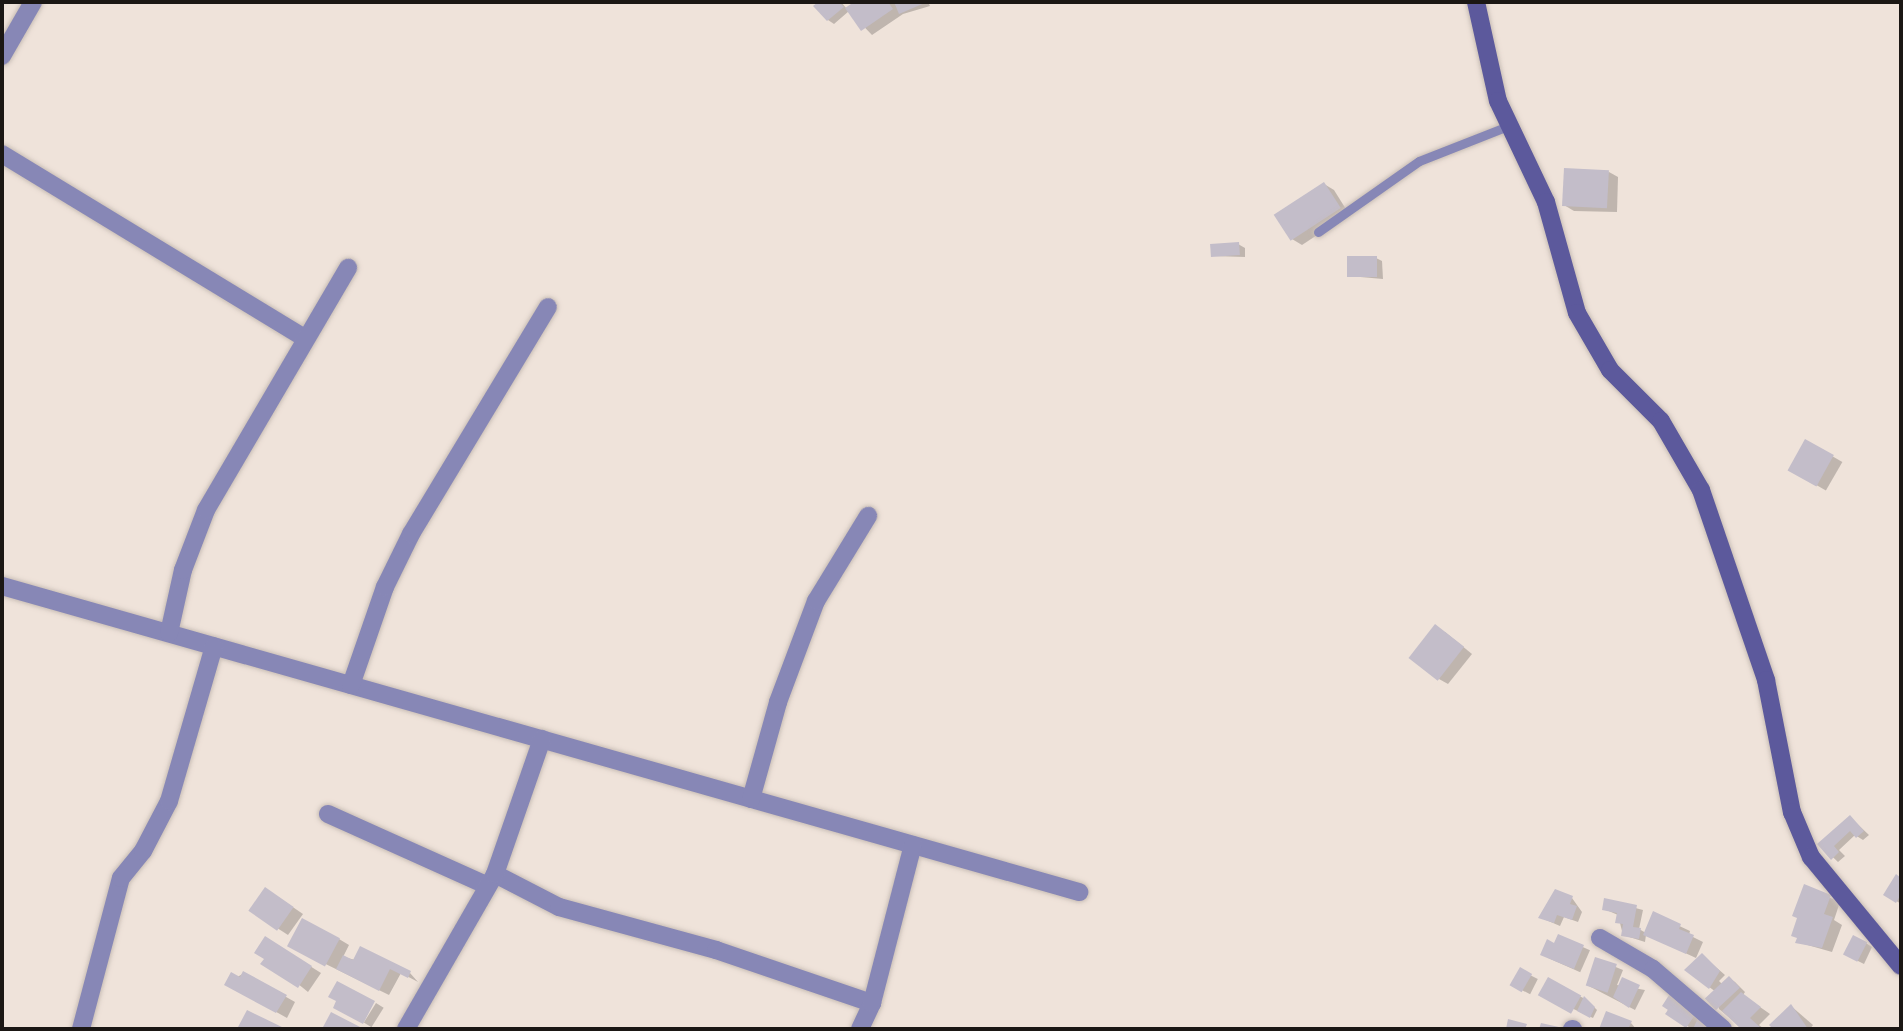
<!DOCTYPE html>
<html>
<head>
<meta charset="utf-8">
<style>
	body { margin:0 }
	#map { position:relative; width:1903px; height:1031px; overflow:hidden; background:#efe3da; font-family:"Space Grotesk",sans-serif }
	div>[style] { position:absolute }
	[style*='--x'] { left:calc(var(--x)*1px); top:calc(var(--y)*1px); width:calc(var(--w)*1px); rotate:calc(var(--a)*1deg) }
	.shadow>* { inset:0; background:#0003; transform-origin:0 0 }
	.building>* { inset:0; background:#c3bdc9; transform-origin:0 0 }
	.roads { filter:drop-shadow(0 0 2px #c9beb6) drop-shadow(0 0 2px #c9beb6) }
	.lane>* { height:9px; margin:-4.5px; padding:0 4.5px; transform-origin:4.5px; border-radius:4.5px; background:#8787b6 }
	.street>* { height:18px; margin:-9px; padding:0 9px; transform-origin:9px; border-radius:9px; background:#8787b6 }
	.secondary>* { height:18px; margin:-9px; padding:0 9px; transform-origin:9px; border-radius:9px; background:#5c599c }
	span { translate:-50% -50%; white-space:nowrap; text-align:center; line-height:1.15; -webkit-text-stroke:5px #fff; paint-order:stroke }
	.frame { position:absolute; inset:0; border:4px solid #1b1714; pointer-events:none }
</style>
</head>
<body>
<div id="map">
	<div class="shadow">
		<div style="clip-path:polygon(820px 2px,841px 2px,847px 9px,857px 2px,928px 2px,930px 6px,903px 14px,872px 35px,849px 11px,834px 24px,828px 20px,815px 6px)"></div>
		<div style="clip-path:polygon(1609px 172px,1618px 177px,1617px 212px,1574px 211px,1564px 205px)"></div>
		<div style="clip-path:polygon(1324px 184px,1334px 190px,1349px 214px,1302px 245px,1292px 239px)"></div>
		<div style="clip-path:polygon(1238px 244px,1245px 248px,1245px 257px,1213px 256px)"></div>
		<div style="clip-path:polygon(1376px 258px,1382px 261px,1383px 279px,1349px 276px)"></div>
		<div style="left:1806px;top:441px;width:42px;height:33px;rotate:30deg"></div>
		<div style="clip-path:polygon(1445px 632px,1472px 654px,1448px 684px,1439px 679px)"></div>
		<div style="clip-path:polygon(1850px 817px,1869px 835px,1863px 840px,1855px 835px,1839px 850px,1845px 856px,1838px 862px,1820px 845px)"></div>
		<div style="clip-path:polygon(1897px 877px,1901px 879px,1901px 904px,1886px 894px)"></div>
		<div style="clip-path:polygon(1805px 887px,1840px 902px,1834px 920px,1842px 925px,1832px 952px,1797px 942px)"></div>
		<div style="clip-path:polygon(275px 895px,303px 914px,288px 935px,251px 911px)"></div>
		<div style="clip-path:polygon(1572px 898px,1582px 912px,1578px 922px,1564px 917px,1560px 926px,1546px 920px)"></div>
		<div style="clip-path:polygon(1605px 900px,1643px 910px,1639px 929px,1646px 933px,1654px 914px,1690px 931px,1689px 935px,1703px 942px,1696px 958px,1646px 935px,1645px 942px,1623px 935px,1618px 915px,1604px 909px)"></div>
		<div style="left:1558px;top:936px;width:35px;height:24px;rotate:24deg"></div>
		<div style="clip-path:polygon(339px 939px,349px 945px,343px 957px,410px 973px,418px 982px,401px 973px,389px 995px,299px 951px)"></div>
		<div style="clip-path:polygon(1866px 943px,1872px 947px,1864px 964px,1852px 958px)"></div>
		<div style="clip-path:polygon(275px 944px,321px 973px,308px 992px,266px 958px)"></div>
		<div style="clip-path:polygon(1702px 955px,1725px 975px,1719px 981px,1723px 985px,1729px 978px,1735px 982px,1745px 992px,1743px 995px,1770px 1014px,1759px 1025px,1764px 1029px,1743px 1029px,1719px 1009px,1716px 992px,1686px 970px)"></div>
		<div style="clip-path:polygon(1596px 959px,1623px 970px,1617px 985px,1645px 990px,1635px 1010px,1587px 985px)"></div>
		<div style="left:1520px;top:970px;width:20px;height:17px;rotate:27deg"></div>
		<div style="clip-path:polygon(244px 973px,295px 1002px,287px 1018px,226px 984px)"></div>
		<div style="clip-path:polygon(1549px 980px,1587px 1000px,1597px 1010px,1593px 1018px,1541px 994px)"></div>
		<div style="clip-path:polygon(1672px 994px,1711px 1029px,1692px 1029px,1667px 1013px)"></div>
		<div style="left:376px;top:1003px;width:9px;height:23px;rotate:32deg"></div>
		<div style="clip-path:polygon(1791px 1006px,1813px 1025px,1810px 1029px,1775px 1029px,1771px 1025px)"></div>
		<div style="clip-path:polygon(1631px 1023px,1636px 1029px,1601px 1028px)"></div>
	</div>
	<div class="building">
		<div style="clip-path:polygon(818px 2px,839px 2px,844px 7px,827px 21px,813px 6px)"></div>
		<div style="clip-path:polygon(854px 2px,888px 2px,893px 9px,861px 31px,845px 8px)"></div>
		<div style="clip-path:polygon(894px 2px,927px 2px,899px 14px)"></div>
		<div style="left:1564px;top:168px;width:45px;height:38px;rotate:3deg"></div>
		<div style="left:1324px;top:182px;width:31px;height:60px;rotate:57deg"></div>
		<div style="left:1239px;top:242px;width:13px;height:29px;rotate:86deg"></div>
		<div style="left:1347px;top:256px;width:30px;height:21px"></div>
		<div style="left:1805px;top:439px;width:33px;height:36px;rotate:29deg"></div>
		<div style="left:1435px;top:624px;width:37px;height:43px;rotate:38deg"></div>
		<div style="clip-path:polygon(1850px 815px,1864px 831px,1856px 838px,1850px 831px,1834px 846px,1839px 852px,1831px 860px,1817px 844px)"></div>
		<div style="clip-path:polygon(1896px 874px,1901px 878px,1901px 894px,1896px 903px,1883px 895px)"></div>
		<div style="clip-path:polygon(1804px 884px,1831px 895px,1824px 914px,1833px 917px,1822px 948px,1795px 943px,1797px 938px,1791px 936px,1797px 918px,1792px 916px)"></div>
		<div style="left:265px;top:887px;width:35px;height:29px;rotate:35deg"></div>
		<div style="clip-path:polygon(1555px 889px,1573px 896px,1570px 904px,1577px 906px,1572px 920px,1557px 915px,1554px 923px,1538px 918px)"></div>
		<div style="clip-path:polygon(1604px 898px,1637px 905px,1633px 927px,1641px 928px,1639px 939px,1621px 936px,1623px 924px,1615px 923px,1617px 913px,1602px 910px)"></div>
		<div style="clip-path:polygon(1653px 911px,1681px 924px,1679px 929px,1694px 935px,1686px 954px,1643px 935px)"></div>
		<div style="left:302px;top:918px;width:43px;height:32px;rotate:28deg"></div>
		<div style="clip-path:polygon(1558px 934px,1584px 945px,1574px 969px,1540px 955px,1547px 939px,1554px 943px)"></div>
		<div style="left:1853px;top:935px;width:16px;height:22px;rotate:27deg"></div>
		<div style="clip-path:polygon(265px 936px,312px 966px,298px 988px,260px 964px,264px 959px,254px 953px)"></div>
		<div style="clip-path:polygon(360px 946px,411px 971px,408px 978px,390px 969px,379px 991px,336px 969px,343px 955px,353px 960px)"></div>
		<div style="clip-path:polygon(1702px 953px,1720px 971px,1709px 989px,1684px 970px)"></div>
		<div style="left:1595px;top:957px;width:23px;height:30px;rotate:18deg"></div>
		<div style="left:1520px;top:967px;width:14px;height:21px;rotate:30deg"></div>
		<div style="clip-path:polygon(243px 971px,287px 995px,276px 1013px,224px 985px,231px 972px,240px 977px)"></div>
		<div style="left:1729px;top:976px;width:16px;height:33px;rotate:47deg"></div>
		<div style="left:1548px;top:977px;width:38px;height:21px;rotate:29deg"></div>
		<div style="clip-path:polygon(1622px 977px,1640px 985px,1629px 1008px,1613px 997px)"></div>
		<div style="clip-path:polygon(337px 981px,375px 1001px,363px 1024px,333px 1008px,336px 1001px,328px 997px)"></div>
		<div style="clip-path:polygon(1671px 992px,1695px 1015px,1686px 1028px,1665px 1014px,1668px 1010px,1662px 1006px)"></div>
		<div style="clip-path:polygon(1741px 992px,1761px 1007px,1750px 1018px,1762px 1029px,1741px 1029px,1722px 1011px)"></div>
		<div style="clip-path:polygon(1584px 996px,1595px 1007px,1590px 1018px,1577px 1011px)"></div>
		<div style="clip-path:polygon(1791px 1004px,1808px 1029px,1773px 1029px,1769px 1025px)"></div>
		<div style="clip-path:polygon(247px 1010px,286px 1029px,237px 1029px)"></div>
		<div style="clip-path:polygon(1606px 1011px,1632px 1021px,1628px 1029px,1599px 1029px)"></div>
		<div style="clip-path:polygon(331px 1012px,364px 1029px,322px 1029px)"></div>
		<div style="clip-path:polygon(1698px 1018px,1711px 1029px,1693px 1029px)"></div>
		<div style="clip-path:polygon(1508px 1019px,1527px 1024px,1525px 1029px,1506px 1029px)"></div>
		<div style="clip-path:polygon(1541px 1023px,1559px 1027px,1559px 1029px,1539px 1029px)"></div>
	</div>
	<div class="roads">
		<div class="lane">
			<div style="--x:1318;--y:232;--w:123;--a:-35.1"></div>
			<div style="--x:1419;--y:161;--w:96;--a:-21.5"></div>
		</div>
		<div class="street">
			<div style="--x:2;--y:56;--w:62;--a:-60.1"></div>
			<div style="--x:2;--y:154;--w:354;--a:31.3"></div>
			<div style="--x:2;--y:586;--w:1120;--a:15.86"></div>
			<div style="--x:169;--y:633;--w:65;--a:-77.5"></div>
			<div style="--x:183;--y:570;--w:64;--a:-69"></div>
			<div style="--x:206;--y:510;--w:281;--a:-59.6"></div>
			<div style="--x:351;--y:685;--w:104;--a:-70.9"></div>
			<div style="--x:385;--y:587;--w:59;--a:-63.9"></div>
			<div style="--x:411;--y:534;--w:265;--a:-58.9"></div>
			<div style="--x:751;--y:799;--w:101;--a:-74.4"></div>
			<div style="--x:778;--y:702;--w:108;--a:-69.4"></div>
			<div style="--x:816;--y:601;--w:100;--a:-58.5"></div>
			<div style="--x:328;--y:814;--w:175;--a:24.2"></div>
			<div style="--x:495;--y:874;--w:72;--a:27.3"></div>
			<div style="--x:559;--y:907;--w:163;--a:15.3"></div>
			<div style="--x:716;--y:950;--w:165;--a:18.8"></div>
			<div style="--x:1600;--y:938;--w:61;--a:30.3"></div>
			<div style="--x:1653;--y:969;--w:92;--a:40.6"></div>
			<div style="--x:81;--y:1029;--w:156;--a:-75.2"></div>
			<div style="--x:121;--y:878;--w:35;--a:-51"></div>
			<div style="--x:143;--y:851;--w:56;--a:-62.5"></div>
			<div style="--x:169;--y:801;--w:161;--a:-73.8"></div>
			<div style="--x:406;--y:1029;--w:179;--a:-60.1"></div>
			<div style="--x:495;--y:874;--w:143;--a:-70.8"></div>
			<div style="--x:860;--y:1029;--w:29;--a:-65"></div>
			<div style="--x:872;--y:1003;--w:163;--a:-75.5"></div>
			<div style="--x:1572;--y:1029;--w:1;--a:0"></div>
		</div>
		<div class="secondary">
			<div style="--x:1476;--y:2;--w:101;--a:77.5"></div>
			<div style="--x:1498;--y:101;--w:112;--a:64.6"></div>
			<div style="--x:1546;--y:202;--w:115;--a:74.4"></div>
			<div style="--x:1577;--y:313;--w:66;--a:59.9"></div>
			<div style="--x:1610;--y:370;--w:72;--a:45"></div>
			<div style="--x:1661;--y:421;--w:80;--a:59.9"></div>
			<div style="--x:1701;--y:490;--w:201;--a:71.1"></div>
			<div style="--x:1766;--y:680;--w:135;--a:78.9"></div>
			<div style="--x:1792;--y:812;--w:49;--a:67.1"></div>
			<div style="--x:1811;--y:857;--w:141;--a:50.5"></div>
		</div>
	</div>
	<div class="frame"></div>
</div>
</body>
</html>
